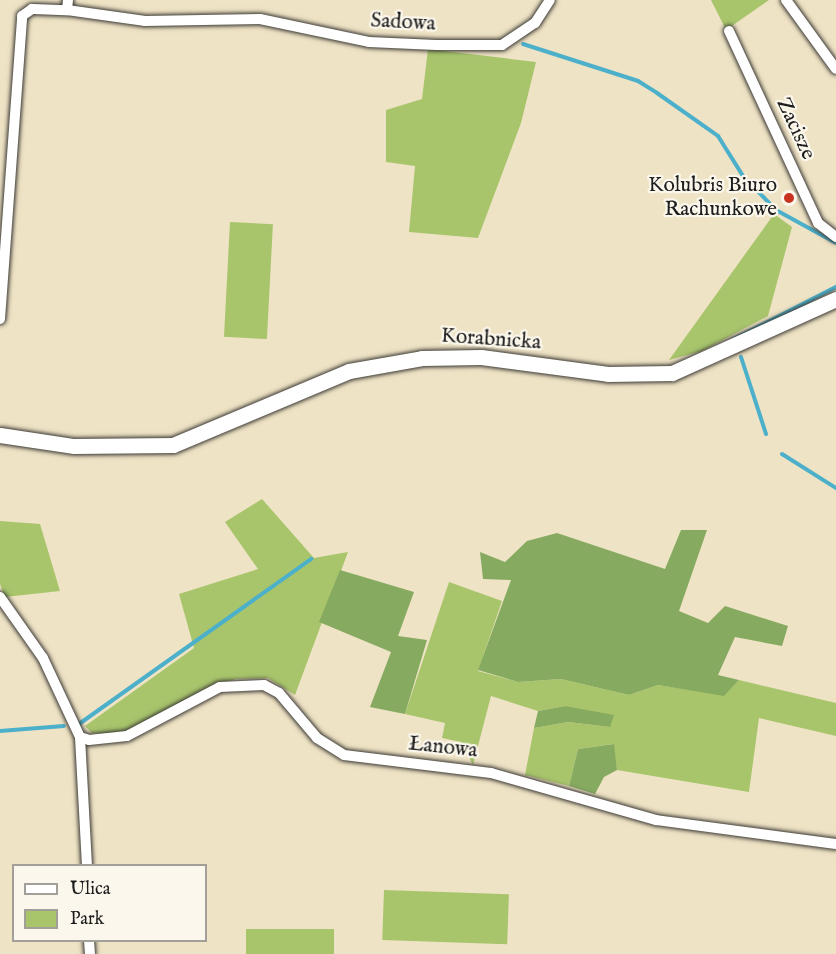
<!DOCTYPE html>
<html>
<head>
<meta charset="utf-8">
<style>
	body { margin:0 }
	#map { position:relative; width:836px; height:954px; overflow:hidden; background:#efe3c5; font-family:"IM FELL English",serif }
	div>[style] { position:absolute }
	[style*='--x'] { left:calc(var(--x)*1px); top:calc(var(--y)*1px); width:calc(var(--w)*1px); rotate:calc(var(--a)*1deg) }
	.green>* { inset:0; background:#a8c56c; transform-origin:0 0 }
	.forest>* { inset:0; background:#86aa60 }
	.stream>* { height:4px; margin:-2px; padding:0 2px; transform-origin:2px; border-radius:2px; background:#4cb0cb }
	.roads { filter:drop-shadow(0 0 2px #3c3a35) drop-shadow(0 0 2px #3c3a35) }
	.street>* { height:10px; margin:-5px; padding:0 5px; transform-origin:5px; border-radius:5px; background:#fff }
	.secondary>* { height:15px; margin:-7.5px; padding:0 7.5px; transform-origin:7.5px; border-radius:7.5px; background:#fff }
	.dots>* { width:16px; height:16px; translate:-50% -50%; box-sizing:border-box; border:3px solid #fbf7ec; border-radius:50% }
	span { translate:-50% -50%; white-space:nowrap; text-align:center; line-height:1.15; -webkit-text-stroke:4.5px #fbf7ec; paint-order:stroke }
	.street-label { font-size:21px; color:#1c1c1c }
	.poi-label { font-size:21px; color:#1c1c1c }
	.right { translate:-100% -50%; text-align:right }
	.legend { position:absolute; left:12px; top:864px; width:195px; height:78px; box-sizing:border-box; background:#fbf7ec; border:2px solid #a29f99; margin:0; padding:8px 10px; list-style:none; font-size:18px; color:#1c1c1c }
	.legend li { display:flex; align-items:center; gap:12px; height:30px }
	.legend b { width:30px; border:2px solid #a29f99 }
</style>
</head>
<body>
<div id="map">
	<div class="green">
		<div style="clip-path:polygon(711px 0,769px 0,726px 30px)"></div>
		<div style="clip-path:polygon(428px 49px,536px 62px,521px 123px,478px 238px,409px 232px,415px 166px,386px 162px,386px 110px,422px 99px)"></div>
		<div style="clip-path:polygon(774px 214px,792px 227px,768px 316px,702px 351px,669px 360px)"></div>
		<div style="left:230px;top:222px;width:43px;height:115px;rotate:3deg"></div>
		<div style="clip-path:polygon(262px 499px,314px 558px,348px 552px,295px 695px,268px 678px,236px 679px,208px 687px,125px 733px,92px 733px,85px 726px,194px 648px,179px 594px,258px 569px,225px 522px)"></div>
		<div style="clip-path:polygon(0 521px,40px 524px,60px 591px,5px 597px,0 584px)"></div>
		<div style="clip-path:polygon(449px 582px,502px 601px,478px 671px,518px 682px,561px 679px,629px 695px,658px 685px,724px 695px,739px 680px,836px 703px,836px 736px,759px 718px,749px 792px,617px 770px,613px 744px,578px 749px,569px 786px,525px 775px,534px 728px,568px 722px,610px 727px,565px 706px,538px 711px,491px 696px,473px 765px,461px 742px,442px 738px,445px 723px,405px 714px)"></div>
		<div style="left:384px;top:890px;width:125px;height:50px;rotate:2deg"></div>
		<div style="left:334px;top:929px;width:25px;height:88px;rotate:90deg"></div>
	</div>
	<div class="forest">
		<div style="clip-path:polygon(681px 530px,707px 530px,679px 611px,708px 623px,725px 606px,788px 626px,782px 646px,735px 637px,718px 675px,739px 680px,724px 696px,658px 685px,629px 695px,561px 679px,518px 682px,478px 670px,511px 580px,483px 579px,480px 552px,505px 562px,527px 541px,557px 533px,665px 569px)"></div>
		<div style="clip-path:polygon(340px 570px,414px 592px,398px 636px,427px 640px,405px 714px,370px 707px,391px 652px,319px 622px)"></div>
		<div style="clip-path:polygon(565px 706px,614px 715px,610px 727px,568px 722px,534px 728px,538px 711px)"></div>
		<div style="clip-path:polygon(614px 744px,617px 770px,604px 777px,595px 794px,569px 786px,578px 749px)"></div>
	</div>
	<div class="stream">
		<div style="--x:523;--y:44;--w:121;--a:17.8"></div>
		<div style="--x:638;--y:81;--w:22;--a:32"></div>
		<div style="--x:657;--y:93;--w:75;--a:35.2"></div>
		<div style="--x:718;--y:136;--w:47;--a:58"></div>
		<div style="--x:743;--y:176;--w:47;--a:45.9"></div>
		<div style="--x:776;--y:210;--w:68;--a:28.8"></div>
		<div style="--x:732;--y:340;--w:117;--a:-27"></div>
		<div style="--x:741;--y:357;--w:81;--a:72"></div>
		<div style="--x:782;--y:454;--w:64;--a:32.2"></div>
		<div style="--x:79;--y:724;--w:285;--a:-35.4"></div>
		<div style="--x:0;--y:731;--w:64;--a:-4.5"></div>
	</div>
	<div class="roads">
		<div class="street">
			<div style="--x:68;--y:0;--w:10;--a:96"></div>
			<div style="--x:67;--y:10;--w:79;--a:8"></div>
			<div style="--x:145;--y:21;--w:115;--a:-1"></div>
			<div style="--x:260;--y:19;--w:111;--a:11.9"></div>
			<div style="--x:369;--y:42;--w:67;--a:2.6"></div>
			<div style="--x:436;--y:45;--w:66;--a:0"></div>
			<div style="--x:502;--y:45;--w:40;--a:-34"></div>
			<div style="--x:535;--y:23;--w:27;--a:-57"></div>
			<div style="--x:786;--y:0;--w:85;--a:54.1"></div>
			<div style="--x:729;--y:31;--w:212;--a:65.1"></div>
			<div style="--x:818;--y:223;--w:23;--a:38"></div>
			<div style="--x:0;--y:319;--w:304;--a:-85.8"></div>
			<div style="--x:22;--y:16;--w:12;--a:-35"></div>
			<div style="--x:32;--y:9;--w:35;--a:2"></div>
			<div style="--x:0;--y:597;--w:75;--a:54.8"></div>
			<div style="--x:43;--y:658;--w:87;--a:64.9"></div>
			<div style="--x:80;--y:737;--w:9;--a:18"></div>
			<div style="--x:89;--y:740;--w:38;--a:-6"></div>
			<div style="--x:127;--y:736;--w:105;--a:-27.8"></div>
			<div style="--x:220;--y:687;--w:44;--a:-2.6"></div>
			<div style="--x:264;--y:685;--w:17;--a:28"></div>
			<div style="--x:279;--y:693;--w:59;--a:49.8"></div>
			<div style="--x:317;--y:738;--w:32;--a:32"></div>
			<div style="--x:344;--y:755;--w:148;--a:7"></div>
			<div style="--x:491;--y:773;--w:172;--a:15.9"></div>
			<div style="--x:656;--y:820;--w:182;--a:7.6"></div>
			<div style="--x:80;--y:737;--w:129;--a:86.9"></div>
			<div style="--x:89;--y:940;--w:14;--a:86"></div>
		</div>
		<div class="secondary">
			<div style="--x:0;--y:435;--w:75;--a:8.5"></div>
			<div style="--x:74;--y:446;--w:99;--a:-0.6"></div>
			<div style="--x:173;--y:445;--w:191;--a:-22.8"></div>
			<div style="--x:349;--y:371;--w:74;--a:-10.1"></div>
			<div style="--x:422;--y:358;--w:59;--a:-1"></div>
			<div style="--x:481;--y:357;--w:128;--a:7.6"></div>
			<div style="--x:608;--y:374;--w:64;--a:-0.9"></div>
			<div style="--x:672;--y:373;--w:180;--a:-24.3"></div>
		</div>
	</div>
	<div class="dots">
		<div style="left:789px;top:198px;background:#c8321e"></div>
	</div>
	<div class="street-label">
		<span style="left:403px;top:23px;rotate:3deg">Sadowa</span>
		<span style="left:795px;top:129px;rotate:65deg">Zacisze</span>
		<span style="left:491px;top:340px;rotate:4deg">Korabnicka</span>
		<span style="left:443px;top:748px;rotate:6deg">Łanowa</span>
	</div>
	<div class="poi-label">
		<span class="right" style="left:777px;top:198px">Kolubris Biuro<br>Rachunkowe</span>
	</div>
	<ul class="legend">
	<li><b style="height:8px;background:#fff"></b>Ulica</li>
	<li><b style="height:16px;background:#a8c56c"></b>Park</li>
	</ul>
</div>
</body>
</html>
